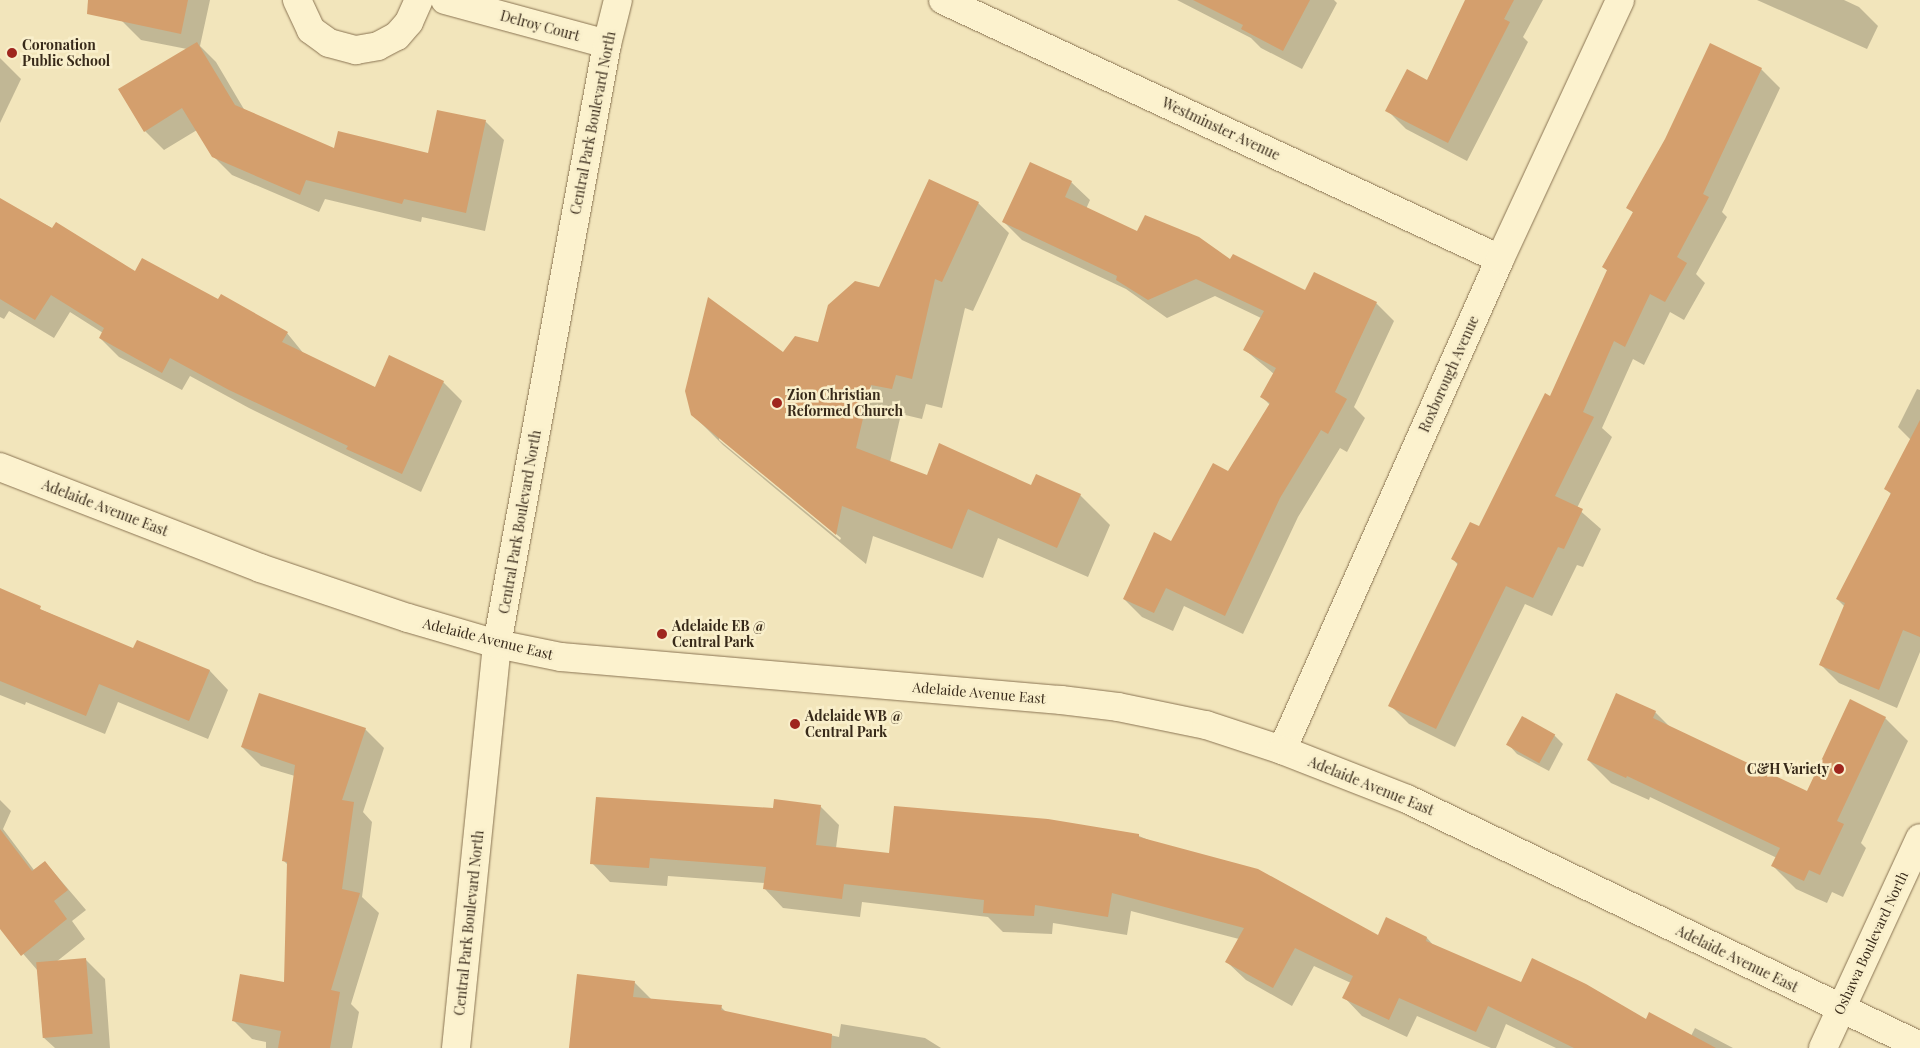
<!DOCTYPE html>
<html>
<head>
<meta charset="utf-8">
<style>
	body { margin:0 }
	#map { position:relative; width:1920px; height:1048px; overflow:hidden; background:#f2e5bb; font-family:"Playfair Display",serif }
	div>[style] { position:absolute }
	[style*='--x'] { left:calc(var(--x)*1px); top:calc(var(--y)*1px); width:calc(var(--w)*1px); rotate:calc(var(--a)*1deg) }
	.shadow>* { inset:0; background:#0003 }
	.building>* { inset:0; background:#d49f6d; transform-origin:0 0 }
	.roads { filter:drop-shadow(0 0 1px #8a7453) drop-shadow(0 0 1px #8a7453) }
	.street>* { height:28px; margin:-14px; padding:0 14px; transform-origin:14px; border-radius:14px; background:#fcf2ce }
	.secondary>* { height:28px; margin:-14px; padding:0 14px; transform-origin:14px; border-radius:14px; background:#fcf2ce }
	.dots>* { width:14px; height:14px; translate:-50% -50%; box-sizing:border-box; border:2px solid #f9efcb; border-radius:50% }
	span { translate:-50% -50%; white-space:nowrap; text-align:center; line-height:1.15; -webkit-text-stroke:5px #f9efcb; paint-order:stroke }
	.street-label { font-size:14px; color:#382a1a }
	.poi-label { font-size:14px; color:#382a1a; font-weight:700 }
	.left { translate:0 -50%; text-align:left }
	.right { translate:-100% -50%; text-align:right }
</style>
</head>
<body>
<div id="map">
	<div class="shadow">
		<div style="clip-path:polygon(127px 0,210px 0,200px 46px,216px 62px,245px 111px,335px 150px,429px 155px,485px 121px,504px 140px,485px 231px,422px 217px,421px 222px,325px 199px,319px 212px,232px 175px,213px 156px,197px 130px,164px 150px,145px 131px,187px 49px,141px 40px,122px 21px)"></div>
		<div style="clip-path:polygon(1177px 0,1334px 0,1337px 3px,1302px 69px,1261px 48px,1251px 38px)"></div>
		<div style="clip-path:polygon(1466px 0,1543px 0,1523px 37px,1528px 42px,1467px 161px,1406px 129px,1387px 110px,1427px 81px)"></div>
		<div style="clip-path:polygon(1757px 0,1844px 0,1859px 7px,1878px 26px,1867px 49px)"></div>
		<div style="clip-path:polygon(0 58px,21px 79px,0 123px)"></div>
		<div style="clip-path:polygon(1761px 69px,1780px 88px,1722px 212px,1727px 217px,1696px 274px,1705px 283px,1684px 320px,1670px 312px,1644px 365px,1633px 359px,1602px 428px,1612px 437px,1577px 508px,1601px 529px,1583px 567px,1577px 565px,1552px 616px,1525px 604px,1455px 747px,1409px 724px,1390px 705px,1458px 565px,1453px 559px,1480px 528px,1551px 397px,1608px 271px,1603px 267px,1634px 213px,1628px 208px)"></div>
		<div style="clip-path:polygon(1071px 182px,1090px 200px,1086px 209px,1138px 232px,1231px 261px,1306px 292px,1376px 303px,1394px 321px,1354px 407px,1365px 418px,1347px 452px,1340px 448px,1298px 517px,1243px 634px,1184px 606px,1173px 631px,1142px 617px,1124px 599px,1229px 473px,1270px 405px,1262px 397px,1274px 374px,1245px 350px,1261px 318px,1215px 296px,1167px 318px,1126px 289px,1022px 240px,1004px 222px)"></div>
		<div style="clip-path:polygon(0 200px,135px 273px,218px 301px,287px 333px,304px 354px,376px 388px,390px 357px,443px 382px,462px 401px,421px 492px,249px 408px,190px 376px,182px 390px,119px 357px,100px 338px,103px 333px,70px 312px,54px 338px,9px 311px,4px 319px,0 317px)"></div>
		<div style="clip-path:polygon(evenodd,978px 203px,1009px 233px,973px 311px,965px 308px,942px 408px,926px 404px,922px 419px,901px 414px,890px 462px,927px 476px,1080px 495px,1110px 525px,1088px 577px,998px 538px,983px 578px,873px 536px,866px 564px,723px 445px,692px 414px,783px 353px,819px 343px,978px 203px,719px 437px,841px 538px,840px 540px,719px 440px,719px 437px)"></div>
		<div style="clip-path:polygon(1917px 389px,1920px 390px,1920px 652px,1897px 708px,1839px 683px,1820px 664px,1845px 607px,1837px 599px,1891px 494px,1886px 489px,1911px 440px,1898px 427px)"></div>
		<div style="clip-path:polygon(0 592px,134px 650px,137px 642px,210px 671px,228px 690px,208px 739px,118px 702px,105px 734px,26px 702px,25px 705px,0 695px)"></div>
		<div style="clip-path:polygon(1655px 712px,1671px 728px,1807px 793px,1885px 718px,1908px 741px,1861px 843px,1866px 848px,1843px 897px,1832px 892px,1827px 903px,1796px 889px,1773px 866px,1777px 858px,1650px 797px,1649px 800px,1611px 783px,1588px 760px)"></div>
		<div style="clip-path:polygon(365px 729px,384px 748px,363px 812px,372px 822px,362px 897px,379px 913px,351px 1004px,359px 1012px,352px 1048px,266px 1048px,266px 1042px,252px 1039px,233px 1020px,285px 983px,289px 866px,284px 861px,295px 776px,261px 766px,242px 747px)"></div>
		<div style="clip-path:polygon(1554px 735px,1563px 744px,1549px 771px,1517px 754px,1508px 744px)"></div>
		<div style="clip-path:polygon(0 800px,11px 811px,3px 829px,34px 870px,45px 862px,86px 910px,72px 921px,85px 939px,56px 962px,86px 960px,105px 979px,110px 1048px,55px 1048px,43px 1037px,38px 971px,0 927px)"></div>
		<div style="clip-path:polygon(820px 806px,839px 825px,836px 848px,890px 854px,1139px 836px,1378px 936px,1427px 938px,1434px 946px,1521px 984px,1691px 1036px,1695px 1028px,1733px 1048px,1556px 1048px,1506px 1024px,1496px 1048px,1491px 1048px,1417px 1016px,1407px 1037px,1362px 1016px,1344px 997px,1351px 983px,1314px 966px,1292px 1006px,1246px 980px,1227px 962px,1239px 939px,1131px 911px,1127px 935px,1053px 923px,1052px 934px,1003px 932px,988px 917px,862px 902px,860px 917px,783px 908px,765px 889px,765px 883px,668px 876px,667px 886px,610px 882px,592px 863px,774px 809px)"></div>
		<div style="clip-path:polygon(634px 982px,652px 1000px,721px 1007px,727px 1013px,839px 1037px,841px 1024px,925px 1038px,941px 1048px,571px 1048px)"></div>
	</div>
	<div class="building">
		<div style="clip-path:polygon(88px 0,188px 0,181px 34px,87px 14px)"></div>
		<div style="clip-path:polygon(1193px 0,1310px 0,1283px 51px,1241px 29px,1243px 25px)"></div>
		<div style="clip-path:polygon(1465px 0,1514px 0,1504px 19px,1510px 22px,1448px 143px,1385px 111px,1407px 69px,1427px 80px)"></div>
		<div style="clip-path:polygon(197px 42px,235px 105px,334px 148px,338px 131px,428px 153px,437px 110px,486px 120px,466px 213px,404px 199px,402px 204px,306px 180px,300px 195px,212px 157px,182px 108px,144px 132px,118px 89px)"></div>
		<div style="clip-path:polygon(1710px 43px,1762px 68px,1703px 194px,1709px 197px,1677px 257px,1687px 263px,1665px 302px,1650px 294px,1625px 347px,1614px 341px,1583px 412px,1594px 417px,1555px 496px,1583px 509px,1564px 549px,1558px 547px,1533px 598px,1506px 586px,1436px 729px,1388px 706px,1458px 563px,1451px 559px,1470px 522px,1479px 526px,1545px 393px,1550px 396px,1607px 270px,1602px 267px,1633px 212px,1626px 208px,1665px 139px)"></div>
		<div style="clip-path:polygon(1030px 162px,1072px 181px,1065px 197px,1137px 231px,1145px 215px,1199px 237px,1230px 259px,1233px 254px,1305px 290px,1314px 272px,1377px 302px,1335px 392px,1347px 399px,1328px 434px,1321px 430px,1280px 498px,1225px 616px,1166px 588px,1154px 613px,1123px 599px,1154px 532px,1171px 541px,1213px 463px,1228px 471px,1270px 403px,1260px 397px,1276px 368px,1243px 350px,1264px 311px,1196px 279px,1148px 300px,1116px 280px,1117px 276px,1002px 222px)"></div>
		<div style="clip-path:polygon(929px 179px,979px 202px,942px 282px,935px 279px,912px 379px,896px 375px,892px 389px,871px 385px,856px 448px,927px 475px,939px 443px,1031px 485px,1036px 474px,1081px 494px,1057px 548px,968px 509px,952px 549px,842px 506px,836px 535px,691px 415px,685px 391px,708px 297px,783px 352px,795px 336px,818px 342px,828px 305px,855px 281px,879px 287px)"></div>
		<div style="clip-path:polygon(0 198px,52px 228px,56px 222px,135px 271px,142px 258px,218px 299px,221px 294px,288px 332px,282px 342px,375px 387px,389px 355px,444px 381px,402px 474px,346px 449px,348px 446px,229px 390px,170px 358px,162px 373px,99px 338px,104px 328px,51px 295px,35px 320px,0 299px)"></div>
		<div style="clip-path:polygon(1920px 420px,1920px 637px,1903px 630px,1879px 690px,1819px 665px,1845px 603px,1836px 599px,1891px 493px,1884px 489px)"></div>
		<div style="clip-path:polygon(0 588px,41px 606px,40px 609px,133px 648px,137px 640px,210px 670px,189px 721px,99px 684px,86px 716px,0 681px)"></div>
		<div style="clip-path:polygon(259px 693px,366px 728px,342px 800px,354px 802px,342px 889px,360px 893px,331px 990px,340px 992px,330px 1048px,278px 1048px,281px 1031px,232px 1021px,240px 974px,284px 982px,287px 862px,282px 861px,295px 765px,241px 747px)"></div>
		<div style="clip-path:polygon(1616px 693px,1656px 711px,1653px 718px,1807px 791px,1850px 699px,1886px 717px,1837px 821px,1844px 824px,1820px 875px,1809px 870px,1804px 881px,1771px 866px,1780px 848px,1627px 776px,1626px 778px,1587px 760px)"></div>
		<div style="left:1522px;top:716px;width:38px;height:33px;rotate:29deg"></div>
		<div style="clip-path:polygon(596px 797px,773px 808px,774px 799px,821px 805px,816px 845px,889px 853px,894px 806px,1048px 819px,1139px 834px,1139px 837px,1258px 869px,1378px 935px,1386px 917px,1427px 937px,1426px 941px,1521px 982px,1532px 958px,1586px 984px,1646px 1019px,1649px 1012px,1716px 1048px,1574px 1048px,1488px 1006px,1476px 1032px,1399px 998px,1389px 1020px,1342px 998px,1353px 976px,1295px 948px,1273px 988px,1225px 962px,1244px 928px,1112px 893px,1108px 917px,1035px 905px,1034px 916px,983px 913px,984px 900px,844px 884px,842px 899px,763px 889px,766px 867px,650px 858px,649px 868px,590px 864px)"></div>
		<div style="clip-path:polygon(0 829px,32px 871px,45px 861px,68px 890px,54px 901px,67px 919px,21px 956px,0 929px)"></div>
		<div style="left:86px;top:958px;width:76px;height:50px;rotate:85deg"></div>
		<div style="clip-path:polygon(577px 974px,635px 981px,633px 997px,722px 1005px,721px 1010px,832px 1034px,831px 1048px,569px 1048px)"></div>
	</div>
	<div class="roads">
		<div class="street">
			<div style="--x:297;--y:0;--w:33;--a:65"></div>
			<div style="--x:311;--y:30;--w:22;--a:36"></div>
			<div style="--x:329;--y:43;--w:28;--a:15"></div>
			<div style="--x:356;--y:50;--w:22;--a:-10"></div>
			<div style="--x:378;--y:46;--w:21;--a:-28"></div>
			<div style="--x:397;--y:36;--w:18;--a:-49"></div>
			<div style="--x:409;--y:22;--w:24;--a:-66"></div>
			<div style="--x:445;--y:0;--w:168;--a:15.2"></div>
			<div style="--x:943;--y:0;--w:614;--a:24.94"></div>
			<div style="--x:1282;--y:750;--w:537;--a:-66.06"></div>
			<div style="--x:1500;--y:259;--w:285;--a:-65.1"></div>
			<div style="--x:1823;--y:1048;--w:231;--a:-65.2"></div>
		</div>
		<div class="secondary">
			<div style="--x:0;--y:467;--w:279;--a:21.2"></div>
			<div style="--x:260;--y:568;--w:156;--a:18.7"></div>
			<div style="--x:408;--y:618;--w:93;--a:16.3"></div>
			<div style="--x:497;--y:644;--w:65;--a:11.5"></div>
			<div style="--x:561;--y:657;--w:502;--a:4.92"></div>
			<div style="--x:1061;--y:700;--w:57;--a:7"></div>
			<div style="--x:1118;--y:707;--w:90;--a:11.6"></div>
			<div style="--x:1206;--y:725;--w:80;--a:18.2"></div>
			<div style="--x:1282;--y:750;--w:134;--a:21.4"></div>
			<div style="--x:1407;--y:799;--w:569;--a:25.71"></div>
			<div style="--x:456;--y:1048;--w:406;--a:-84.2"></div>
			<div style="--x:497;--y:644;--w:610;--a:-79.61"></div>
			<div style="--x:607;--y:44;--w:45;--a:-76"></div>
		</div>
	</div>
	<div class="dots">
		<div style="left:12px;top:53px;background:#9f261e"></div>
		<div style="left:777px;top:403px;background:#9f261e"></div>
		<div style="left:662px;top:634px;background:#9f261e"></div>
		<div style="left:795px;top:724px;background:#9f261e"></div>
		<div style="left:1839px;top:769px;background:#9f261e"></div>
	</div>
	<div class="street-label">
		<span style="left:540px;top:26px;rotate:15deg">Delroy Court</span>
		<span style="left:593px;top:123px;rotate:-79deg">Central Park Boulevard North</span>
		<span style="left:1221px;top:129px;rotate:25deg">Westminster Avenue</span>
		<span style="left:1449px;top:374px;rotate:-66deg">Roxborough Avenue</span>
		<span style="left:105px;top:508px;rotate:21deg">Adelaide Avenue East</span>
		<span style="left:520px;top:522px;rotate:-80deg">Central Park Boulevard North</span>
		<span style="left:488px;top:639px;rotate:14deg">Adelaide Avenue East</span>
		<span style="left:979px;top:693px;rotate:5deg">Adelaide Avenue East</span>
		<span style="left:1371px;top:786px;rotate:22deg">Adelaide Avenue East</span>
		<span style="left:469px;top:923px;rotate:-84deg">Central Park Boulevard North</span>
		<span style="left:1871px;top:943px;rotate:-65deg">Oshawa Boulevard North</span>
		<span style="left:1737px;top:959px;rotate:26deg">Adelaide Avenue East</span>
	</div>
	<div class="poi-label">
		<span class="left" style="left:22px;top:53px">Coronation<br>Public School</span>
		<span class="left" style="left:787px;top:403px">Zion Christian<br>Reformed Church</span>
		<span class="left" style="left:672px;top:634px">Adelaide EB @<br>Central Park</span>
		<span class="left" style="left:805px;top:724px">Adelaide WB @<br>Central Park</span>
		<span class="right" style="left:1829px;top:769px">C&amp;H Variety</span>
	</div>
</div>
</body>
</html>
